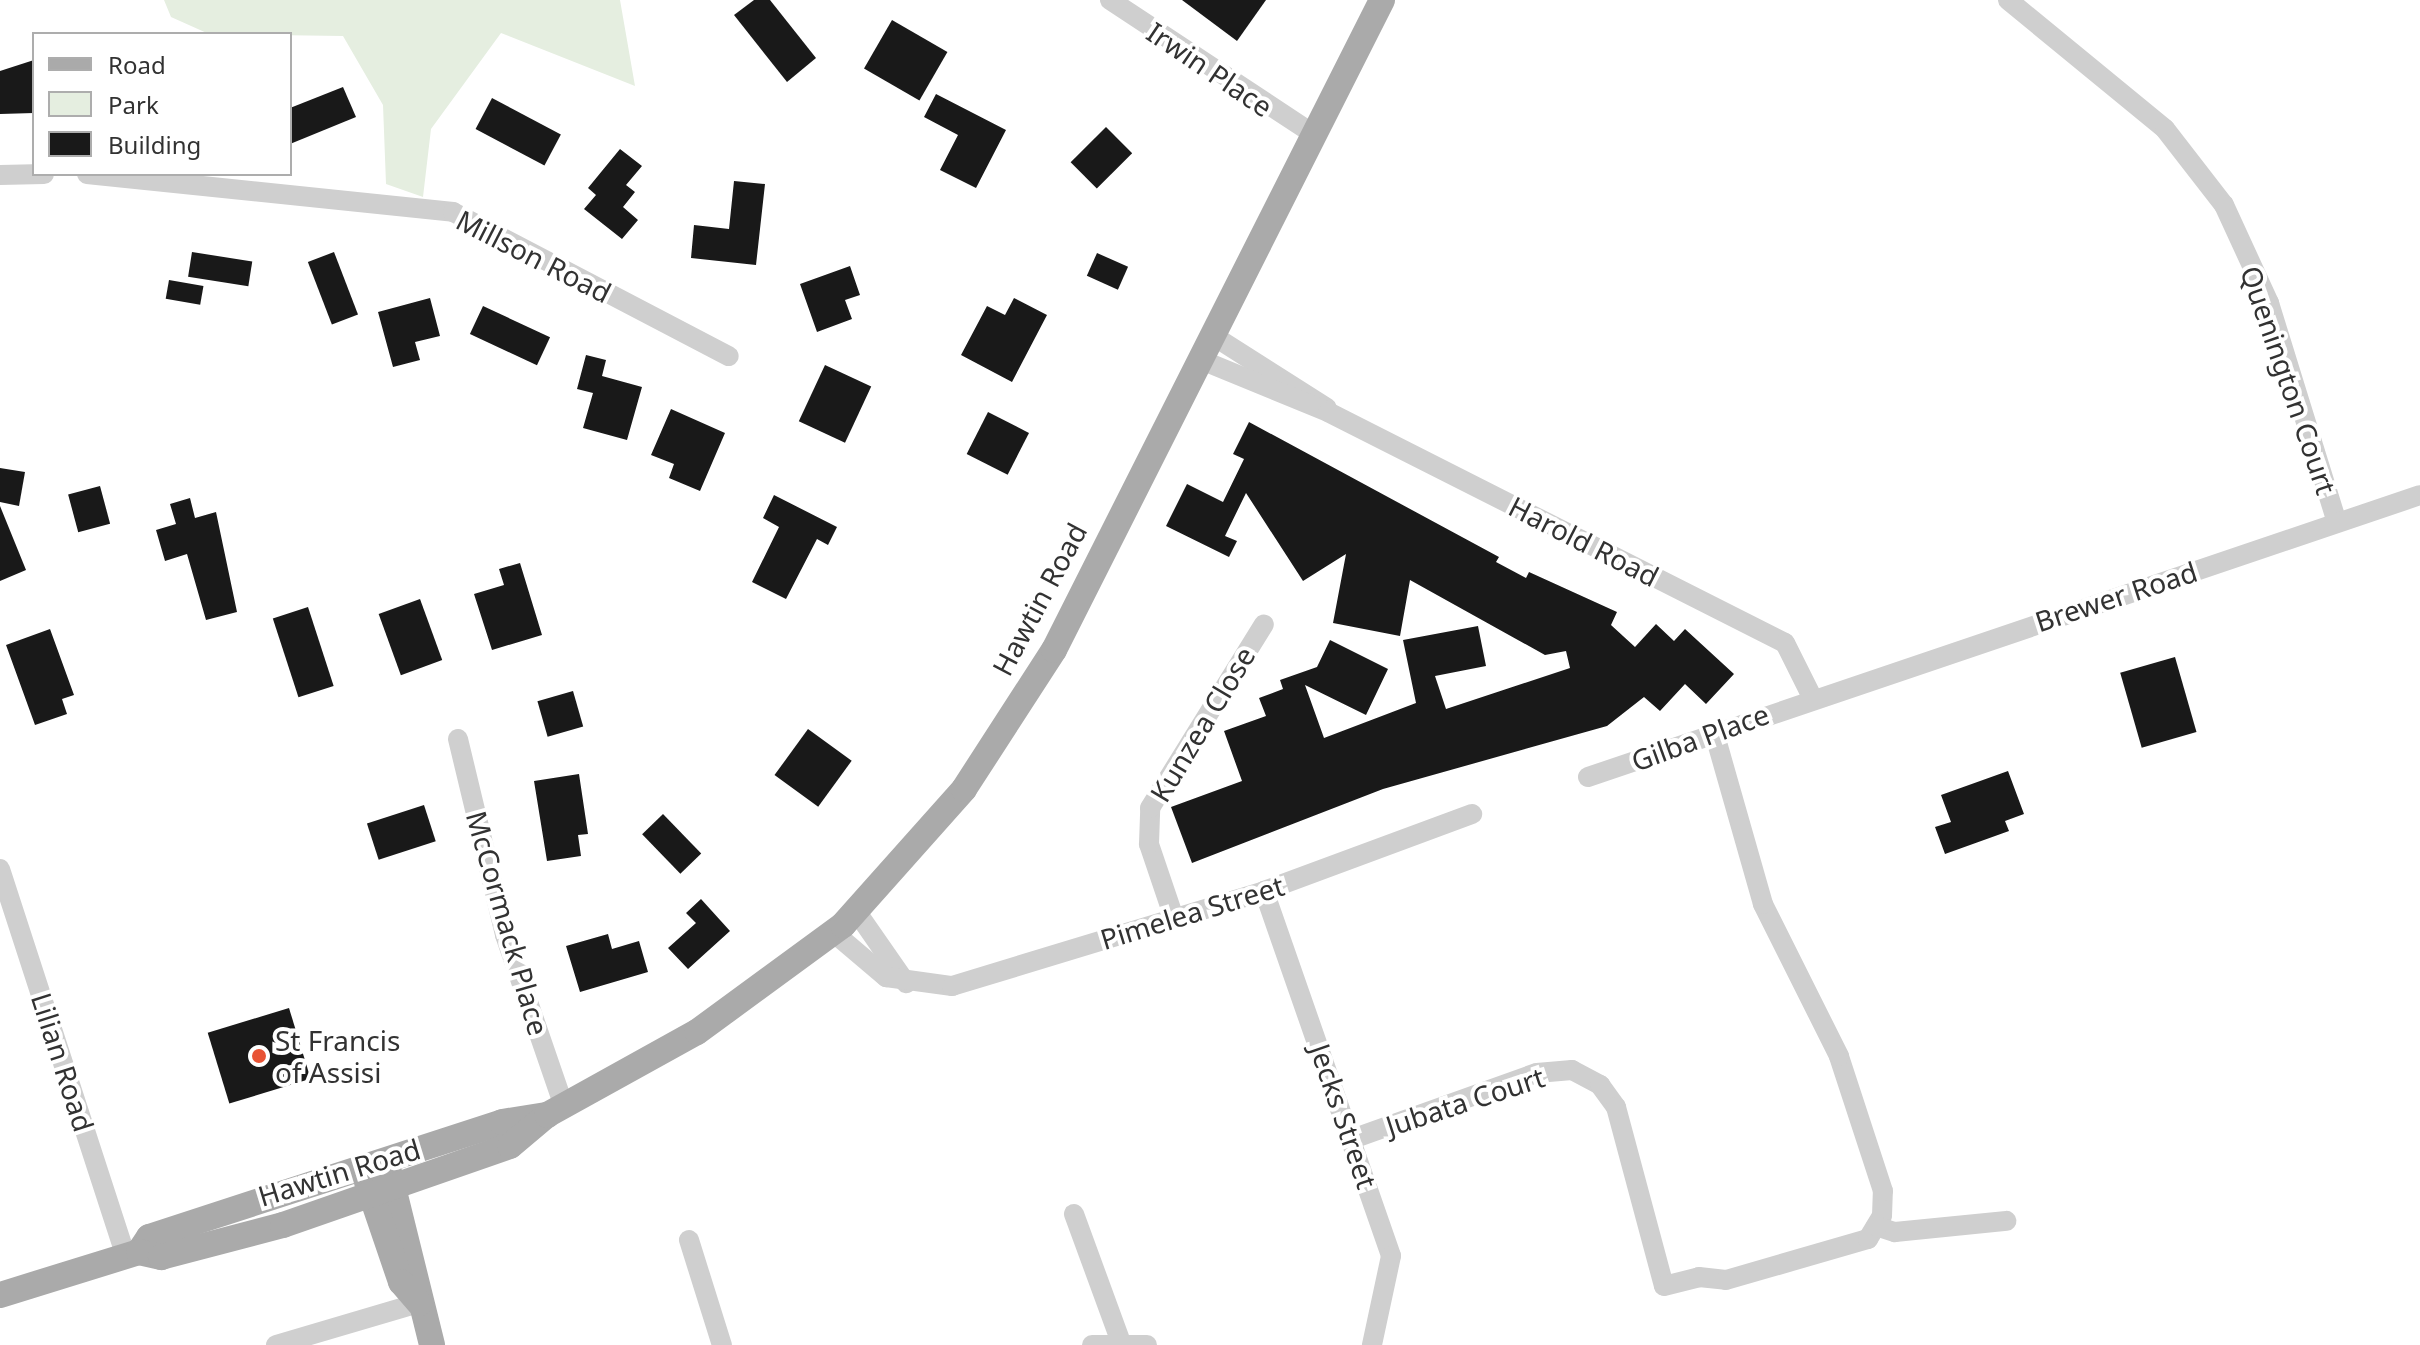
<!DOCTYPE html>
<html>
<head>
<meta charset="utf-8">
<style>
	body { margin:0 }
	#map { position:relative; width:2420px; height:1345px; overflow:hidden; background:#fff; font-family:"Noto Sans",sans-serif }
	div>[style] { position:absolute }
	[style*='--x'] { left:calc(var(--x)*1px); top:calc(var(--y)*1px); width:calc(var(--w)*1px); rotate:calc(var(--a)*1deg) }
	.green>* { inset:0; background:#e5eee0 }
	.building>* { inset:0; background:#191919; transform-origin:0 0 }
	.minor>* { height:20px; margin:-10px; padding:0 10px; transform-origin:10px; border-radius:10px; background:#cfcfcf }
	.major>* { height:26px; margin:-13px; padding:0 13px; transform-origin:13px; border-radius:13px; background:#aaa }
	.dots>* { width:22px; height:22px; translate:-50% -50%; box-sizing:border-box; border:4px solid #fff; border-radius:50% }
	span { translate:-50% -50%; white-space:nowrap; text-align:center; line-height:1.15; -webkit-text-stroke:8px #fff; paint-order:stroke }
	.street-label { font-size:28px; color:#323232 }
	.poi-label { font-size:28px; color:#323232 }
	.left { translate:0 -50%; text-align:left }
	.legend { position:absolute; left:32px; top:32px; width:260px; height:144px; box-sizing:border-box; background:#fff; border:2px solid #adadad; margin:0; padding:10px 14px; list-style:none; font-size:24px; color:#323232 }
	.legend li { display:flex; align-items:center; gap:16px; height:40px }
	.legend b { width:40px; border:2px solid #adadad }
</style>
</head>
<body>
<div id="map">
	<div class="green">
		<div style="clip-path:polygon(164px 0,620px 0,635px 86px,501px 33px,431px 129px,423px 197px,386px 184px,383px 105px,343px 36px,209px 34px,171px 17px)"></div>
	</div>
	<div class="building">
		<div style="clip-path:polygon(754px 0,770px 0,816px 58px,787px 82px,734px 15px)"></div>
		<div style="clip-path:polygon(1182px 0,1266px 0,1237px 41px)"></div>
		<div style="left:892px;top:20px;width:64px;height:56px;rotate:30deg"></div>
		<div style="clip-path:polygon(34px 60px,34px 113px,0 114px,0 71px)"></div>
		<div style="clip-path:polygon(343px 87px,356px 117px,290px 144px,290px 108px)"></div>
		<div style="clip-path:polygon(936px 94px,1006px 130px,976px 188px,940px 170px,958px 135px,924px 117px)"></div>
		<div style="left:492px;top:98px;width:78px;height:35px;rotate:28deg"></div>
		<div style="left:1106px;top:127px;width:37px;height:50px;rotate:45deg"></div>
		<div style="clip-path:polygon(620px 149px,642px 166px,626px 185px,635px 192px,623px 207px,638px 220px,622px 239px,584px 209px,596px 195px,588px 188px)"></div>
		<div style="clip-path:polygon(734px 181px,765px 184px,756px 265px,691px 258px,694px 225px,729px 229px)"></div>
		<div style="left:192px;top:252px;width:61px;height:25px;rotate:9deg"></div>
		<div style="left:334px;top:252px;width:67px;height:28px;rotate:69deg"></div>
		<div style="left:1097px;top:253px;width:34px;height:25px;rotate:24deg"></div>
		<div style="clip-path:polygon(850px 266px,860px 295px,845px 300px,852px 319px,817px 332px,800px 284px)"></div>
		<div style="left:169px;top:280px;width:35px;height:19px;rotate:10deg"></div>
		<div style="clip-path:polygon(430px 298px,440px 336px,415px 342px,420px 360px,393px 367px,378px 312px)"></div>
		<div style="clip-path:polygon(1014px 298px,1047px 315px,1012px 382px,961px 355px,987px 306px,1005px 315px)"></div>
		<div style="left:483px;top:306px;width:74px;height:31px;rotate:25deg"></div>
		<div style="clip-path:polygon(586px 355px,606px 360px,602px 376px,642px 387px,627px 440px,583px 428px,593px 393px,577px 389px)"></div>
		<div style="left:825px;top:365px;width:51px;height:62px;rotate:25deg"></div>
		<div style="clip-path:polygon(671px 409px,725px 433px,700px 491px,669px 478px,674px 464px,651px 455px)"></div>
		<div style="left:988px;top:412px;width:46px;height:47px;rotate:27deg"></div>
		<div style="clip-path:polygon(1249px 422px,1499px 557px,1496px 562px,1526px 578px,1529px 572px,1617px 612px,1611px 625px,1635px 647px,1656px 624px,1674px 641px,1685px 629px,1734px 674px,1706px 704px,1685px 684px,1660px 711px,1644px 697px,1607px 726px,1383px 789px,1192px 863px,1171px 807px,1242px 781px,1224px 731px,1266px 716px,1259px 698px,1283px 689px,1280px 680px,1317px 667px,1330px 640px,1388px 669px,1366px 715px,1305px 685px,1324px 738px,1416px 703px,1403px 640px,1478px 626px,1486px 666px,1435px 676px,1446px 709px,1570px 668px,1566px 651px,1545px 655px,1410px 580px,1400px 636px,1333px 623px,1346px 554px,1303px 581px,1246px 493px,1225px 536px,1237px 541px,1229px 557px,1166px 526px,1187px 484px,1223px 502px,1244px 459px,1233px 454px)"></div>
		<div style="clip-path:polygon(0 468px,25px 472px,19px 506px,0 502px)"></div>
		<div style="left:100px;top:486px;width:39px;height:33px;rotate:75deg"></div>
		<div style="clip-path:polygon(774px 495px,837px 527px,828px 545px,817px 539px,786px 599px,752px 582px,779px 527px,763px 518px)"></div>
		<div style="clip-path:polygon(190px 498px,195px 518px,216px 512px,237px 612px,206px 620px,187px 554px,165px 561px,156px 530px,176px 524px,170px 504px)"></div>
		<div style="clip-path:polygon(0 506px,26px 570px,0 581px)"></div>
		<div style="clip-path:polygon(520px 563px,542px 635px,492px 650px,474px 594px,504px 585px,499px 569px)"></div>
		<div style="left:420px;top:599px;width:65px;height:44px;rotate:70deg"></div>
		<div style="left:308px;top:607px;width:83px;height:37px;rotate:72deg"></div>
		<div style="clip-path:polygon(50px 629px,74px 695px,62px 699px,67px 714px,35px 725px,6px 645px)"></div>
		<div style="left:2175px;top:657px;width:78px;height:57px;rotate:74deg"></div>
		<div style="left:573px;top:691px;width:37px;height:37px;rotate:74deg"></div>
		<div style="left:808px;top:729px;width:54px;height:57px;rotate:36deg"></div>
		<div style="clip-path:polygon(2008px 771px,2024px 814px,2005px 821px,2009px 831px,1945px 854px,1935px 827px,1951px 822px,1941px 795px)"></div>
		<div style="clip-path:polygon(579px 774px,588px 834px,578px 835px,581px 856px,547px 861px,534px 781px)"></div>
		<div style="left:424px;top:805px;width:38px;height:60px;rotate:72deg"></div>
		<div style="left:663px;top:814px;width:55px;height:29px;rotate:46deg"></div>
		<div style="clip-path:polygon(701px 899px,730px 931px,688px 969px,668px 948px,696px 923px,686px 913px)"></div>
		<div style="clip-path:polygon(608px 934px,612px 949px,639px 941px,648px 972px,580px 992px,566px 946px)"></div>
		<div style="left:289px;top:1008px;width:74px;height:85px;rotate:73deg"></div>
	</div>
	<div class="minor">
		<div style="--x:1110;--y:0;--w:243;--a:33.4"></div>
		<div style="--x:2008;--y:0;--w:203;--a:39.4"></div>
		<div style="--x:2165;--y:129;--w:96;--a:52.2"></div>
		<div style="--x:2224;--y:205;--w:108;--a:65.3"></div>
		<div style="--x:2269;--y:303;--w:229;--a:72.8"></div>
		<div style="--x:87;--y:174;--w:368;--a:5.9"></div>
		<div style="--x:453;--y:212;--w:311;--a:27.6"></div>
		<div style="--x:0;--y:175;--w:44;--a:-1.3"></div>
		<div style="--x:1212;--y:335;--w:136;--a:32.4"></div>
		<div style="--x:1199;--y:359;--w:139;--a:22.3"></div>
		<div style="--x:1328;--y:412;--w:512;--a:26.82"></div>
		<div style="--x:1785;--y:643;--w:60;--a:63.4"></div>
		<div style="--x:458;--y:739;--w:202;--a:76.5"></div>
		<div style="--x:505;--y:935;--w:181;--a:71"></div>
		<div style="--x:1588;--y:777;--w:878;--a:-18.72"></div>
		<div style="--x:0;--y:869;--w:407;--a:72"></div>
		<div style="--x:1264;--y:891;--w:386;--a:70.8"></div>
		<div style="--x:1391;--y:1256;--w:91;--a:102.1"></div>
		<div style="--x:856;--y:911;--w:88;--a:55.2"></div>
		<div style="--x:1174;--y:918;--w:78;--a:-108.7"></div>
		<div style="--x:1149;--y:844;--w:36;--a:-88"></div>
		<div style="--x:1150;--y:808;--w:216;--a:-58.2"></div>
		<div style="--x:833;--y:932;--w:70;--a:40.3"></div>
		<div style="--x:886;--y:977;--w:67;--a:7.8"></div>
		<div style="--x:952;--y:986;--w:326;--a:-16.9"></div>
		<div style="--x:1264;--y:891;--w:222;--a:-20.3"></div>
		<div style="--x:1355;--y:1138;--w:193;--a:-19.7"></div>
		<div style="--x:1537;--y:1073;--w:35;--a:-5"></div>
		<div style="--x:1572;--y:1070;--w:32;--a:28"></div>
		<div style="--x:1600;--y:1085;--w:27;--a:54"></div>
		<div style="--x:1616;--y:1107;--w:185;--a:75"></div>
		<div style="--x:1664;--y:1286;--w:36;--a:-14"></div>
		<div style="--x:1699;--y:1277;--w:27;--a:6"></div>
		<div style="--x:1726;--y:1280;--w:148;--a:-16.1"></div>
		<div style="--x:1868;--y:1239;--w:27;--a:-59"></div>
		<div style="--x:1882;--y:1216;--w:25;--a:-88"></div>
		<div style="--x:1883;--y:1191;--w:142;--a:-108.1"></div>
		<div style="--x:1839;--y:1056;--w:170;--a:-116.6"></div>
		<div style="--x:1763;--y:904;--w:179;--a:-105.9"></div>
		<div style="--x:1074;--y:1214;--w:134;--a:69.9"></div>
		<div style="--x:1876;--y:1226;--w:20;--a:18"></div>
		<div style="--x:1895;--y:1232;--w:112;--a:-5.7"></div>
		<div style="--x:689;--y:1240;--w:110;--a:72.6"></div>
		<div style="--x:276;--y:1345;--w:149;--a:-16.4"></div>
		<div style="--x:1092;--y:1345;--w:55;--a:0"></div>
	</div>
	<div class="major">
		<div style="--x:390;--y:1175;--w:175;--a:76.1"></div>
		<div style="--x:367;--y:1182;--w:106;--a:71.2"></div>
		<div style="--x:401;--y:1282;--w:28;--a:49"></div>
		<div style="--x:139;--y:1252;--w:18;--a:-56"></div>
		<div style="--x:149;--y:1237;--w:371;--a:-18"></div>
		<div style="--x:502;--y:1122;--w:46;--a:-8.8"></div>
		<div style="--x:0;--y:1295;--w:145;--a:-17.2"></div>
		<div style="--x:139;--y:1252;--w:23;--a:13"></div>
		<div style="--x:161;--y:1257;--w:126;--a:-14.7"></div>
		<div style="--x:283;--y:1225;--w:240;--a:-19.2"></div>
		<div style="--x:510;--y:1146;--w:48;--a:-40"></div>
		<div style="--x:547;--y:1115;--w:171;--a:-29"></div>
		<div style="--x:697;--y:1032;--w:181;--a:-36.2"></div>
		<div style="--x:843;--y:925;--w:182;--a:-48.3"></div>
		<div style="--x:964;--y:789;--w:166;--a:-57.1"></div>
		<div style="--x:1054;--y:650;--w:728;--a:-63.22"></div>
	</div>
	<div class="dots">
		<div style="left:259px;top:1056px;background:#e85335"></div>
	</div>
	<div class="street-label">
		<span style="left:1210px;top:69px;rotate:34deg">Irwin Place</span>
		<span style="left:534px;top:256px;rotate:27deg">Millson Road</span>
		<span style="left:2289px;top:380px;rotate:71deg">Quenington Court</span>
		<span style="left:1584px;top:541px;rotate:27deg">Harold Road</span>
		<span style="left:2116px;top:596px;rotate:-18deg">Brewer Road</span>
		<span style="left:1039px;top:599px;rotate:-62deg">Hawtin Road</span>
		<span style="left:1202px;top:724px;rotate:-59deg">Kunzea Close</span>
		<span style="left:1700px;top:737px;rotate:-20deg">Gilba Place</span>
		<span style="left:1192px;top:912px;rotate:-17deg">Pimelea Street</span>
		<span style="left:508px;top:923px;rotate:74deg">McCormack Place</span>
		<span style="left:63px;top:1062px;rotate:72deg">Lilian Road</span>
		<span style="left:1465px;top:1101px;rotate:-18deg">Jubata Court</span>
		<span style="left:1344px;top:1116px;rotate:71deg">Jecks Street</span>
		<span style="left:339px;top:1172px;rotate:-17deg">Hawtin Road</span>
	</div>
	<div class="poi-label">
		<span class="left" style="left:275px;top:1056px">St Francis<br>of Assisi</span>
	</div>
	<ul class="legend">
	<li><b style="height:10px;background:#aaa"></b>Road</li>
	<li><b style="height:22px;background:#e5eee0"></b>Park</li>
	<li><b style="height:22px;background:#191919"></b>Building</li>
	</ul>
</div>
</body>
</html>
